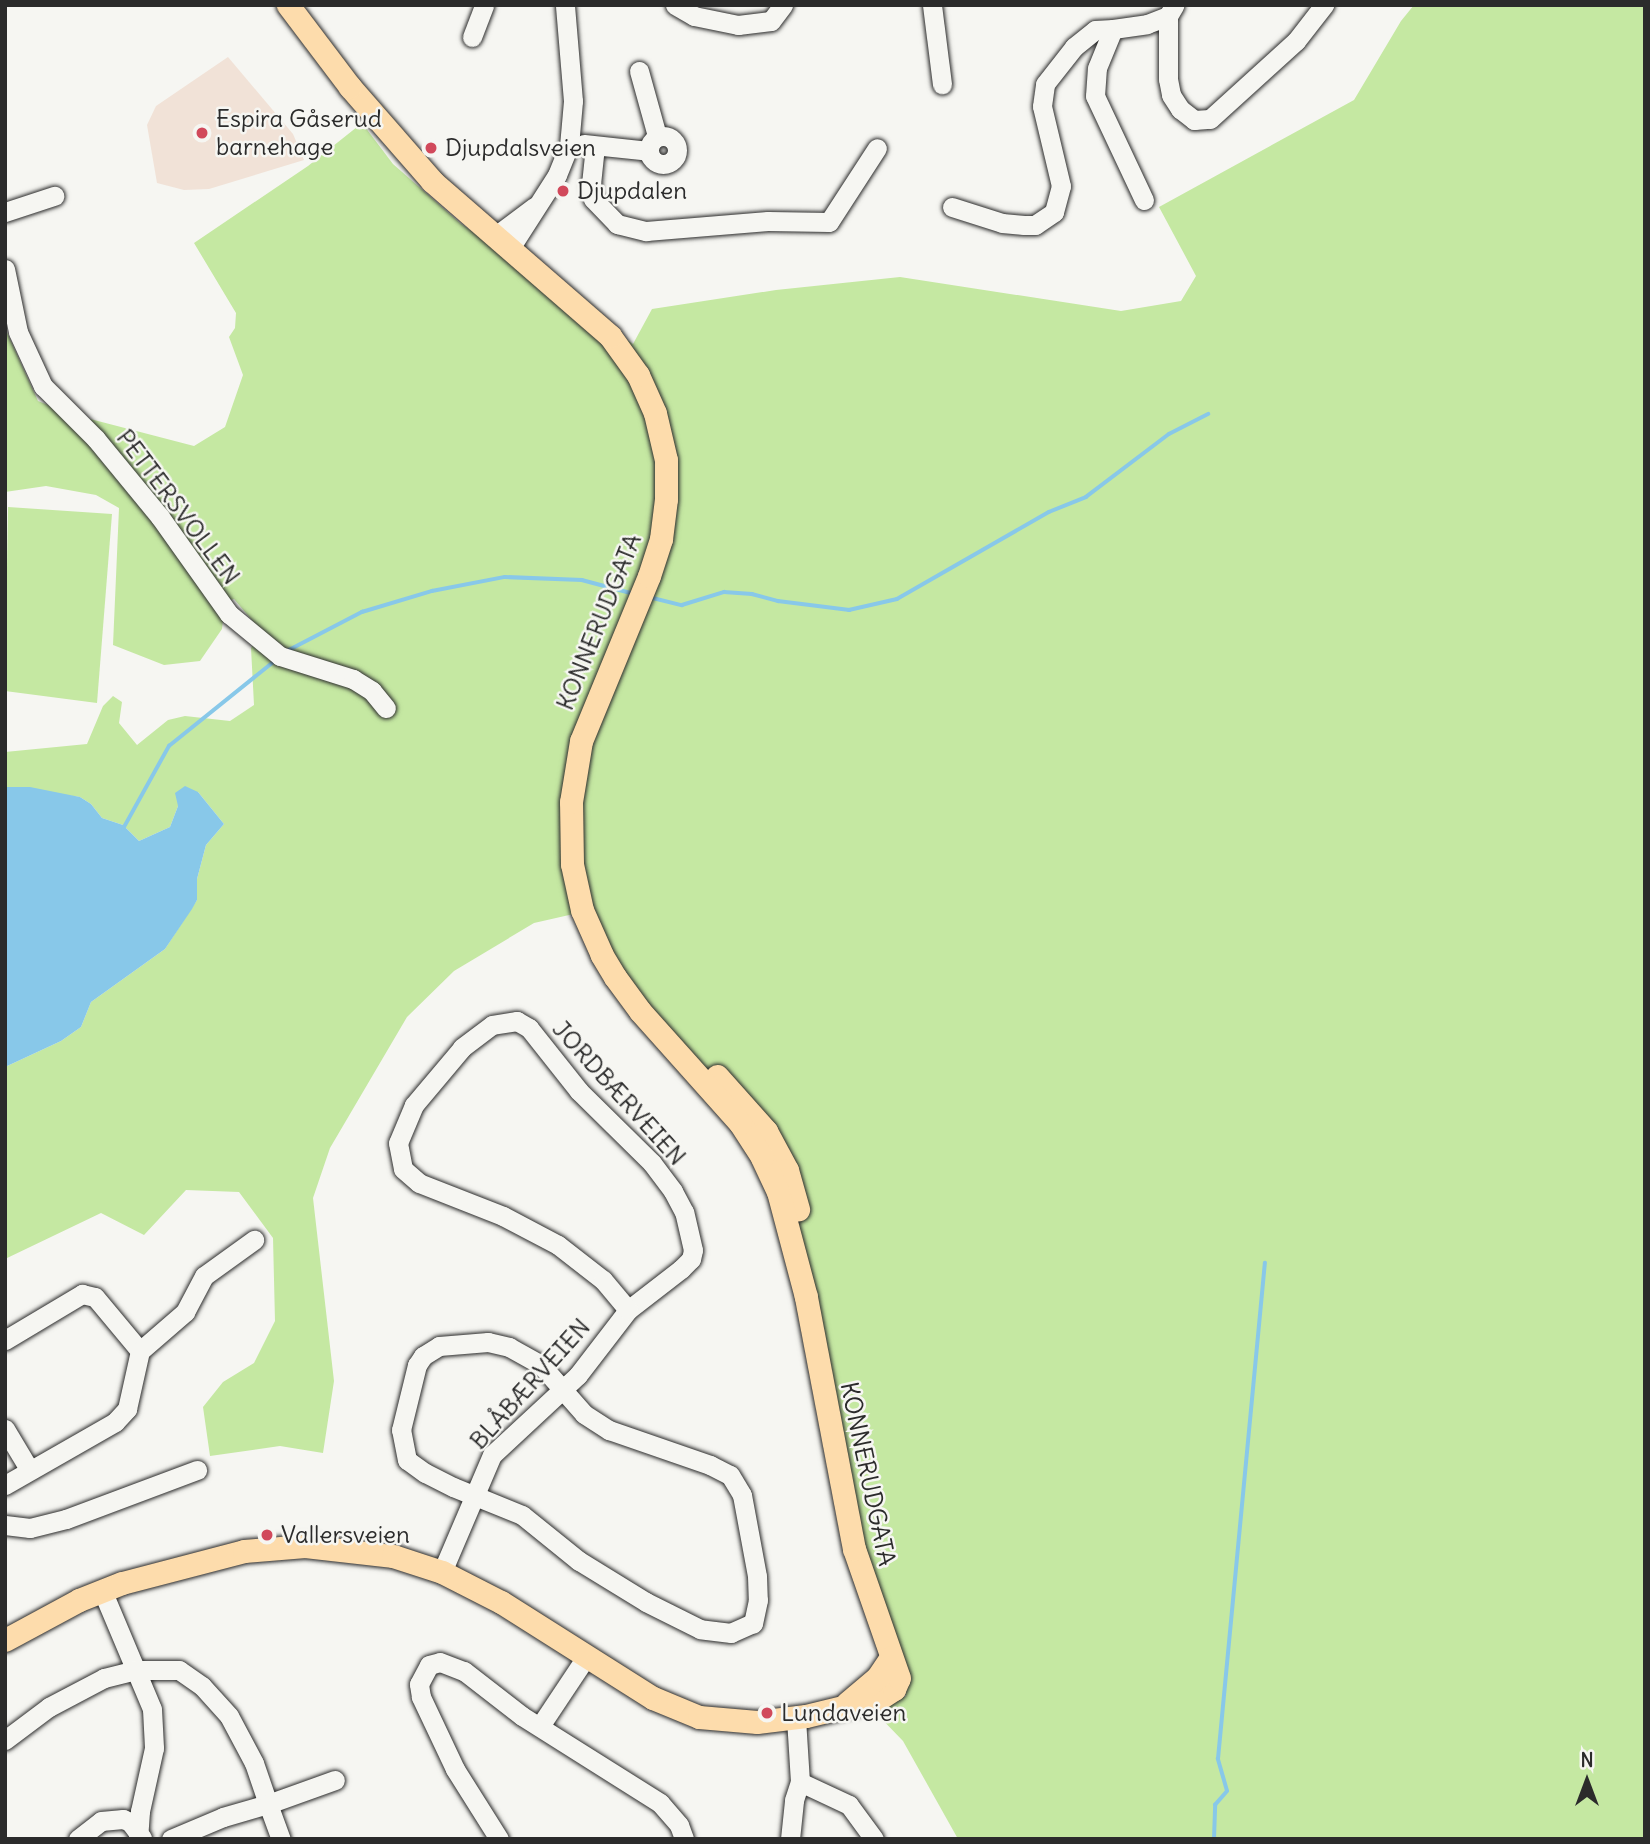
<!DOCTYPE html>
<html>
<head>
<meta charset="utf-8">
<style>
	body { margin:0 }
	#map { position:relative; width:1650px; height:1844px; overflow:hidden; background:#f6f6f2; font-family:Delius,sans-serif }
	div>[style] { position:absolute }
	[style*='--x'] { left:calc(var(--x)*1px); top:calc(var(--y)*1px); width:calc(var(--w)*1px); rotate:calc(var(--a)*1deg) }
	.built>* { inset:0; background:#f1e2d7 }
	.green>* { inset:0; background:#c5e8a2 }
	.water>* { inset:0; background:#88c8e9 }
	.stream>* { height:3.5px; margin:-1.75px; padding:0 1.75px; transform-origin:1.75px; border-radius:1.75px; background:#88c8e9 }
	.roads { filter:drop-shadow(0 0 2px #2b2b2b) drop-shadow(0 0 2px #2b2b2b) }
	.minor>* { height:19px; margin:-9.5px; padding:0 9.5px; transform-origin:9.5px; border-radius:9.5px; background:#f6f6f2 }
	.minor>.ring { margin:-9.5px; padding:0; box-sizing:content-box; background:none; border:19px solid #f6f6f2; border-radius:50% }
	.major>* { height:23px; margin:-11.5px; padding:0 11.5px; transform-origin:11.5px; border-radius:11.5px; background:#fddcac }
	.dots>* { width:19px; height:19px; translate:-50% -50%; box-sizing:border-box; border:4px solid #f6f6f2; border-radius:50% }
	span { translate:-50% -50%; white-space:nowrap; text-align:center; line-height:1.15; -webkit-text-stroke:5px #f6f6f2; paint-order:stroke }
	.poi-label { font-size:24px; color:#2b2b2b }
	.left { translate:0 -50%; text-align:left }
	.street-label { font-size:24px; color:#2b2b2b }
	.frame { position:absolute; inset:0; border:7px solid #2b2b2b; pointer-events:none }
	.north { position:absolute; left:1552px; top:1746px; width:70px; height:70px; -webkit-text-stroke:5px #f6f6f2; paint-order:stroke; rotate:0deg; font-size:19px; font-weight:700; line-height:28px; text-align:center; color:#2b2b2b }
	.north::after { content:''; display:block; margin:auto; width:24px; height:32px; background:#2b2b2b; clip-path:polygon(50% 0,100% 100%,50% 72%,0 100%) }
</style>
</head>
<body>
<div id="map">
	<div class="built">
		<div style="clip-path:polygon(228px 57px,293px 134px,304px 160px,209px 189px,184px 190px,157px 183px,147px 125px,156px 106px)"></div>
	</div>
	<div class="green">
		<div style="clip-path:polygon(1414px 5px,1645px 5px,1645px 1839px,958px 1839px,903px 1741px,873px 1710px,906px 1696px,865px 1588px,792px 1212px,660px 1033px,578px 913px,534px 923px,454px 971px,407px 1017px,330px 1148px,313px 1198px,334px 1381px,323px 1453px,280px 1446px,210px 1456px,203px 1407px,223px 1382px,254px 1363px,275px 1321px,273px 1238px,239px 1192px,186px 1190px,144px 1235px,101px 1213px,5px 1259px,5px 1067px,61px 1041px,81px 1027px,91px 1002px,165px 949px,197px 900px,197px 879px,206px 845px,224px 824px,198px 792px,178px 806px,170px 827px,139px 841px,123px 825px,102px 818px,91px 804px,80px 797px,5px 787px,5px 752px,87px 744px,103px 706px,113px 696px,122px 702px,119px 723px,137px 745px,168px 720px,185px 716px,230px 721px,254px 705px,251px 648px,262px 632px,234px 599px,225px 602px,222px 629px,200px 661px,164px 665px,113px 645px,119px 508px,96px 495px,46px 486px,5px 492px,5px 328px,38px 401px,71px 414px,194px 446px,225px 427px,243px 375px,229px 337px,235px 328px,236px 313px,194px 243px,308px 166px,362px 123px,393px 164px,460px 223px,633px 344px,652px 309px,776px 290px,900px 277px,1121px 311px,1181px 301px,1196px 276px,1159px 207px,1354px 100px,1401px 21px)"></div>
		<div style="clip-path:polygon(8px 507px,112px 514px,97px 703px,5px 691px)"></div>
	</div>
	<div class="water">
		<div style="clip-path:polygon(185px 786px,198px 792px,224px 824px,206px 845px,197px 879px,197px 900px,192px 909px,165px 949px,91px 1002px,81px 1027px,61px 1041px,5px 1067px,5px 787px,30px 787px,80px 797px,91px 804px,102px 818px,123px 825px,139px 841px,170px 827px,178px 806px,175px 793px)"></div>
	</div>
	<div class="stream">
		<div style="--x:649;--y:597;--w:34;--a:14"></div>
		<div style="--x:682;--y:605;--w:44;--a:-17.2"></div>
		<div style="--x:724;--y:592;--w:28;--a:4"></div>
		<div style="--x:752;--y:594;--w:27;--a:15"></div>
		<div style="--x:778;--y:601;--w:72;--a:7.2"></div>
		<div style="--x:849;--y:610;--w:49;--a:-12.9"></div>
		<div style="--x:897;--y:599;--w:175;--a:-29.8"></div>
		<div style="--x:1049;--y:512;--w:40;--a:-22"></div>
		<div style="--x:1086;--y:497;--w:104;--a:-37.2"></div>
		<div style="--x:1169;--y:434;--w:44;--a:-27.1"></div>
		<div style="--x:287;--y:651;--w:85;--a:-27.5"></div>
		<div style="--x:362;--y:612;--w:73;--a:-16.7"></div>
		<div style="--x:432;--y:591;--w:74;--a:-10.9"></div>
		<div style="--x:505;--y:577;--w:77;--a:2.2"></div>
		<div style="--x:582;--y:580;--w:51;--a:14.9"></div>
		<div style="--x:123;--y:829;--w:95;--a:-61"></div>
		<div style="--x:169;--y:746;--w:137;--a:-38.8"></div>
		<div style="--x:1214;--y:1839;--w:34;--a:-88"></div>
		<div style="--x:1215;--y:1805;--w:18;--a:-49"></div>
		<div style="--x:1227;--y:1791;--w:33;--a:-106"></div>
		<div style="--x:1218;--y:1759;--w:498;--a:-84.6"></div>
	</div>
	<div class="roads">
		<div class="minor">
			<div style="--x:675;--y:5;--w:22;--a:30"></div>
			<div style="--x:694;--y:16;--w:45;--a:11.6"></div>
			<div style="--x:738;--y:25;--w:33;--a:-7"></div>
			<div style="--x:771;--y:21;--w:20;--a:-53"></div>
			<div style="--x:932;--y:5;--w:80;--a:82.8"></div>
			<div style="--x:1168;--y:16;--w:63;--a:90"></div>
			<div style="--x:1168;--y:79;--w:16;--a:79"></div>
			<div style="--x:1171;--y:95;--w:17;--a:57"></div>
			<div style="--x:1180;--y:109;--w:18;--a:38"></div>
			<div style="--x:1194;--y:120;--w:16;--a:-4"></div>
			<div style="--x:1210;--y:119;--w:116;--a:-42.2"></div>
			<div style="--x:1296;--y:41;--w:46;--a:-52.1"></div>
			<div style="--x:472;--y:37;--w:34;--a:-69"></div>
			<div style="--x:639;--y:71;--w:67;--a:74.5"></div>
			<div class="ring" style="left:649px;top:136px;width:9px;height:9px"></div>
			<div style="--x:584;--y:144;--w:65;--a:6.1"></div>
			<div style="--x:595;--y:146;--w:36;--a:96"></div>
			<div style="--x:591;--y:182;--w:17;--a:83"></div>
			<div style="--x:593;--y:199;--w:35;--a:46"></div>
			<div style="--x:617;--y:224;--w:30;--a:14"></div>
			<div style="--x:646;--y:231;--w:122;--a:-4.7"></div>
			<div style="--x:768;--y:221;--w:61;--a:0.9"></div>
			<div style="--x:829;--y:222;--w:88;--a:-57"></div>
			<div style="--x:1144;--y:200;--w:115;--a:-115.2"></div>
			<div style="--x:1095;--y:96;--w:28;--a:-86"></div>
			<div style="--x:1097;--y:68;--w:42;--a:-67.7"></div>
			<div style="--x:1113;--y:29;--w:34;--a:-8"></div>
			<div style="--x:1147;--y:24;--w:22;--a:-21"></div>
			<div style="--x:1168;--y:16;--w:12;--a:-59"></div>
			<div style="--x:952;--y:207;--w:52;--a:17.7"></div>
			<div style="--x:1002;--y:223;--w:22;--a:5"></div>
			<div style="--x:1024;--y:225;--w:11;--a:0"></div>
			<div style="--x:1035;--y:225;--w:23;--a:-34"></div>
			<div style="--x:1054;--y:212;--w:27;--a:-75"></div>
			<div style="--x:1061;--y:186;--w:82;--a:-103.4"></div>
			<div style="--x:1042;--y:106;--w:22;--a:-82"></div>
			<div style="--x:1045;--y:84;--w:47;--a:-51.9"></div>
			<div style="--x:1074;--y:47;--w:27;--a:-39"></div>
			<div style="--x:1095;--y:30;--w:18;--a:-3"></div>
			<div style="--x:5;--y:212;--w:52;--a:-18.1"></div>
			<div style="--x:494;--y:237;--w:50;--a:-36.9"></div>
			<div style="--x:509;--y:250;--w:89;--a:-57.4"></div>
			<div style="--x:557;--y:175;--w:31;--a:-68"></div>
			<div style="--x:569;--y:146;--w:45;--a:-84.9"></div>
			<div style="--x:573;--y:101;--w:96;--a:-94.8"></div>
			<div style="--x:5;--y:269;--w:64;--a:78.3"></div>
			<div style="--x:18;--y:332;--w:60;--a:65.2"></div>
			<div style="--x:43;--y:386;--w:75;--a:45"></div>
			<div style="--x:96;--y:439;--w:101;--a:50.6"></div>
			<div style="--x:160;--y:517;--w:119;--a:54.6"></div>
			<div style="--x:229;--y:614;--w:66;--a:39.5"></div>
			<div style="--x:280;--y:656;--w:77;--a:17.5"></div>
			<div style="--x:353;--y:679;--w:22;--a:32"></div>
			<div style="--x:372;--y:691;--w:22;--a:51"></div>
			<div style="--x:5;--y:1340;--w:90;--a:-30.9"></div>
			<div style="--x:82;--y:1294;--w:13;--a:13"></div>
			<div style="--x:95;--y:1297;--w:70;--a:50.2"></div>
			<div style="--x:488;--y:1342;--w:22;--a:13"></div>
			<div style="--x:509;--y:1347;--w:37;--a:29"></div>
			<div style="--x:541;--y:1365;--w:65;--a:48.7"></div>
			<div style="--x:584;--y:1414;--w:30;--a:33"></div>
			<div style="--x:609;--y:1430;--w:107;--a:19.1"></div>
			<div style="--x:710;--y:1465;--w:22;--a:27"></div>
			<div style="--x:730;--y:1475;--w:23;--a:59"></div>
			<div style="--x:742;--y:1495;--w:82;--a:79.5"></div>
			<div style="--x:757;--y:1576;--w:24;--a:88"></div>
			<div style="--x:758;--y:1600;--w:24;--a:102"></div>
			<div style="--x:753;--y:1623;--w:24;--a:156"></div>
			<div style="--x:731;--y:1633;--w:31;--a:-173"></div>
			<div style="--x:700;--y:1629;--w:60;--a:-153.4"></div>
			<div style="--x:646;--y:1602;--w:79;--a:-148.5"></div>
			<div style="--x:579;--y:1561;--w:73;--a:-141.1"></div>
			<div style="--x:522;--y:1515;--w:74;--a:-157.9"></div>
			<div style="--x:453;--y:1487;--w:31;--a:-153"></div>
			<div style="--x:425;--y:1473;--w:22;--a:-144"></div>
			<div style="--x:407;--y:1460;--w:31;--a:-101"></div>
			<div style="--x:401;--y:1430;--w:67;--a:-76.2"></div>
			<div style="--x:417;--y:1365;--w:11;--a:-56"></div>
			<div style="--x:423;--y:1356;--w:19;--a:-32"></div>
			<div style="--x:439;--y:1346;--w:49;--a:-4.7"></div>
			<div style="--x:5;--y:1429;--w:47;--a:59"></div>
			<div style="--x:5;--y:1485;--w:127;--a:-29.8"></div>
			<div style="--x:115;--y:1422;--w:18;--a:-47"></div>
			<div style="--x:127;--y:1409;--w:59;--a:-77.4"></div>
			<div style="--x:140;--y:1351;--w:60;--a:-40.9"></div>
			<div style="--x:185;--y:1312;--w:41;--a:-62.2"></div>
			<div style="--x:204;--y:1276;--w:62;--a:-35.8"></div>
			<div style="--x:5;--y:1525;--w:25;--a:7"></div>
			<div style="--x:30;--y:1528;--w:37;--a:-14"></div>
			<div style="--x:66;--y:1519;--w:140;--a:-20.5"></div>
			<div style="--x:442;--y:1572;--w:127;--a:-66.9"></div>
			<div style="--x:492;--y:1455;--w:117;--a:-42.9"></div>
			<div style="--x:578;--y:1375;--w:82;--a:-52.4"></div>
			<div style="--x:628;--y:1310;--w:67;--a:-37.7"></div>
			<div style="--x:681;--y:1269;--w:14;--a:-45"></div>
			<div style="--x:691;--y:1259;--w:9;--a:-77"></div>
			<div style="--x:693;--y:1250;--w:39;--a:-103"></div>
			<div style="--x:684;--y:1212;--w:24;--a:-118"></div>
			<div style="--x:673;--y:1191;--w:35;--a:-127"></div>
			<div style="--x:652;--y:1163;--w:103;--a:-135.4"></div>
			<div style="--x:579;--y:1091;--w:80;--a:-128.4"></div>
			<div style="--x:529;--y:1028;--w:14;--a:-150"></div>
			<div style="--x:517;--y:1021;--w:25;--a:171"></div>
			<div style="--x:492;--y:1025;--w:38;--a:143"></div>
			<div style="--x:462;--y:1048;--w:75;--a:130.1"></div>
			<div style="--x:414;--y:1105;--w:41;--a:112.8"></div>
			<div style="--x:398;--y:1143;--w:26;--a:79"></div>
			<div style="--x:403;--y:1169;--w:21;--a:41"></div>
			<div style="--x:419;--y:1183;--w:90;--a:21.4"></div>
			<div style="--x:503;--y:1216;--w:62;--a:27.8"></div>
			<div style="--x:558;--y:1245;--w:57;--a:37.9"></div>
			<div style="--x:603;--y:1280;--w:39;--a:50"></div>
			<div style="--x:102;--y:1590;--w:129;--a:67.2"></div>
			<div style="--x:152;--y:1709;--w:39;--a:87"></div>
			<div style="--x:154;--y:1748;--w:65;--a:102.5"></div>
			<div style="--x:140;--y:1811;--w:28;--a:94"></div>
			<div style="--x:540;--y:1726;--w:83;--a:-56.3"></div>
			<div style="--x:5;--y:1740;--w:55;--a:-36.9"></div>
			<div style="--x:49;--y:1707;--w:62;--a:-27.8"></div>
			<div style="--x:104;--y:1678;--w:33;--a:-14"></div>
			<div style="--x:136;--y:1670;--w:43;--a:0"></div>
			<div style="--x:179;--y:1670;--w:28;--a:35"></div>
			<div style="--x:202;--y:1686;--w:40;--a:48"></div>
			<div style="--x:229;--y:1716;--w:53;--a:62"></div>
			<div style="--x:254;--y:1763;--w:43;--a:71.1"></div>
			<div style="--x:268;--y:1804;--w:71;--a:-19.7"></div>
			<div style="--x:800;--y:1782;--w:54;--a:25.1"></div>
			<div style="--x:849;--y:1805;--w:42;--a:53.7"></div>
			<div style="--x:78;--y:1839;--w:29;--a:-38"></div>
			<div style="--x:101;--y:1821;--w:22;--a:-5"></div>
			<div style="--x:123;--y:1819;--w:8;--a:23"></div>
			<div style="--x:130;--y:1822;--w:20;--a:53"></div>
			<div style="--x:171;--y:1839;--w:56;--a:-22.9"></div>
			<div style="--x:223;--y:1817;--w:47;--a:-16.1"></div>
			<div style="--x:268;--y:1804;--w:37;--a:70"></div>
			<div style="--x:499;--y:1839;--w:83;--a:-122.2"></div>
			<div style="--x:455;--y:1769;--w:80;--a:-115.3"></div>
			<div style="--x:421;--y:1697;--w:13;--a:-99"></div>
			<div style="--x:419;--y:1684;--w:21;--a:-62"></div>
			<div style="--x:429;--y:1665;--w:11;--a:-15"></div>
			<div style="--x:440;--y:1662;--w:26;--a:21"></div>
			<div style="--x:464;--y:1671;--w:73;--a:37.8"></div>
			<div style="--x:522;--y:1716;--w:163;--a:32.2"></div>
			<div style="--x:660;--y:1803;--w:29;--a:49"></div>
			<div style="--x:679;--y:1825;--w:15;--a:70"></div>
			<div style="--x:790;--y:1839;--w:39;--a:-84"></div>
			<div style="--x:794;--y:1800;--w:19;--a:-72"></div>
			<div style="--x:800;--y:1782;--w:64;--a:-93.6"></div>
		</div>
		<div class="major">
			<div style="--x:717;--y:1076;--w:74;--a:48.3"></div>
			<div style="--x:766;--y:1131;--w:44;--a:61.7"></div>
			<div style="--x:787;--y:1170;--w:41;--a:74.2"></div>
			<div style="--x:5;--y:1640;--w:84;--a:-28.4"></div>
			<div style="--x:79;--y:1600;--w:46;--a:-21.6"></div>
			<div style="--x:122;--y:1583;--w:126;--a:-14.7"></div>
			<div style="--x:244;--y:1551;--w:61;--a:-4.7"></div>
			<div style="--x:305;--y:1546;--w:89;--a:6.5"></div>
			<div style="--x:393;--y:1556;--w:52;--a:18.1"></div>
			<div style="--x:442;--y:1572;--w:66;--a:27"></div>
			<div style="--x:501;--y:1602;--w:180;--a:32.3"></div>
			<div style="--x:653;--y:1698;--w:50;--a:22.4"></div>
			<div style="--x:699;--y:1717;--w:58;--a:4.9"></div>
			<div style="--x:757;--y:1722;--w:49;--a:-7"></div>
			<div style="--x:806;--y:1716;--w:76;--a:-13.7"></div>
			<div style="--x:880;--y:1698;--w:17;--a:-33"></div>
			<div style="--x:894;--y:1689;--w:12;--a:-66"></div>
			<div style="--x:899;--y:1678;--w:137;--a:-109.2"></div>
			<div style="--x:854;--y:1549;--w:257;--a:-100.8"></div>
			<div style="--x:806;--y:1297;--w:109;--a:-104.9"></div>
			<div style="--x:778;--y:1192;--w:38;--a:-115"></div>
			<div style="--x:762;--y:1157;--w:40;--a:-122.9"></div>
			<div style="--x:740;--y:1123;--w:150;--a:-131.8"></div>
			<div style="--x:640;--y:1011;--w:42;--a:-126.3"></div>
			<div style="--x:615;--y:977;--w:26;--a:-121"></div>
			<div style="--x:602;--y:955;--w:49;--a:-114"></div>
			<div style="--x:582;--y:910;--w:47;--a:-102.3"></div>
			<div style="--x:572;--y:864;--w:62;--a:-90.9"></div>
			<div style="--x:571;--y:802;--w:62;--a:-80.7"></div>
			<div style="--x:581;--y:741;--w:178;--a:-67.6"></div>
			<div style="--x:649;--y:576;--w:39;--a:-72"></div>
			<div style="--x:661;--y:539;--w:40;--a:-82.9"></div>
			<div style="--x:666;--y:499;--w:39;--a:-90"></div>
			<div style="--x:666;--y:460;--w:48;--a:-103.2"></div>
			<div style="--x:655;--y:413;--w:42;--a:-114.1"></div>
			<div style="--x:638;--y:375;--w:48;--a:-125.7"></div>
			<div style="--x:610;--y:336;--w:236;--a:-139"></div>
			<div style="--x:432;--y:181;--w:125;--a:-131.1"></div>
			<div style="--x:350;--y:87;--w:103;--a:-127.1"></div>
			<div style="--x:847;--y:1703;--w:39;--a:-40"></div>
			<div style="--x:877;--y:1678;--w:25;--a:-56"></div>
		</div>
	</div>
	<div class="dots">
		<div style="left:202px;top:133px;background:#d1495b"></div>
		<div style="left:431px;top:148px;background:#d1495b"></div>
		<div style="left:563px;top:191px;background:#d1495b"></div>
		<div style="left:267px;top:1535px;background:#d1495b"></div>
		<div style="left:767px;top:1713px;background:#d1495b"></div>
	</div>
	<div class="poi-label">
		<span class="left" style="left:216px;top:133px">Espira Gåserud<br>barnehage</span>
		<span class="left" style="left:445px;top:148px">Djupdalsveien</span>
		<span class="left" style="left:577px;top:191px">Djupdalen</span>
		<span class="left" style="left:281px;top:1535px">Vallersveien</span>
		<span class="left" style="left:781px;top:1713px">Lundaveien</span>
	</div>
	<div class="street-label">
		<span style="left:178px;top:507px;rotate:53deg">PETTERSVOLLEN</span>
		<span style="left:599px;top:622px;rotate:-68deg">KONNERUDGATA</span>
		<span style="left:619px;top:1093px;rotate:48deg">JORDBÆRVEIEN</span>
		<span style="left:530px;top:1384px;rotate:-48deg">BLÅBÆRVEIEN</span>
		<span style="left:868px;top:1474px;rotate:78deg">KONNERUDGATA</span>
	</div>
	<div class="frame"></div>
	<div class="north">N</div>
</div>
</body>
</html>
